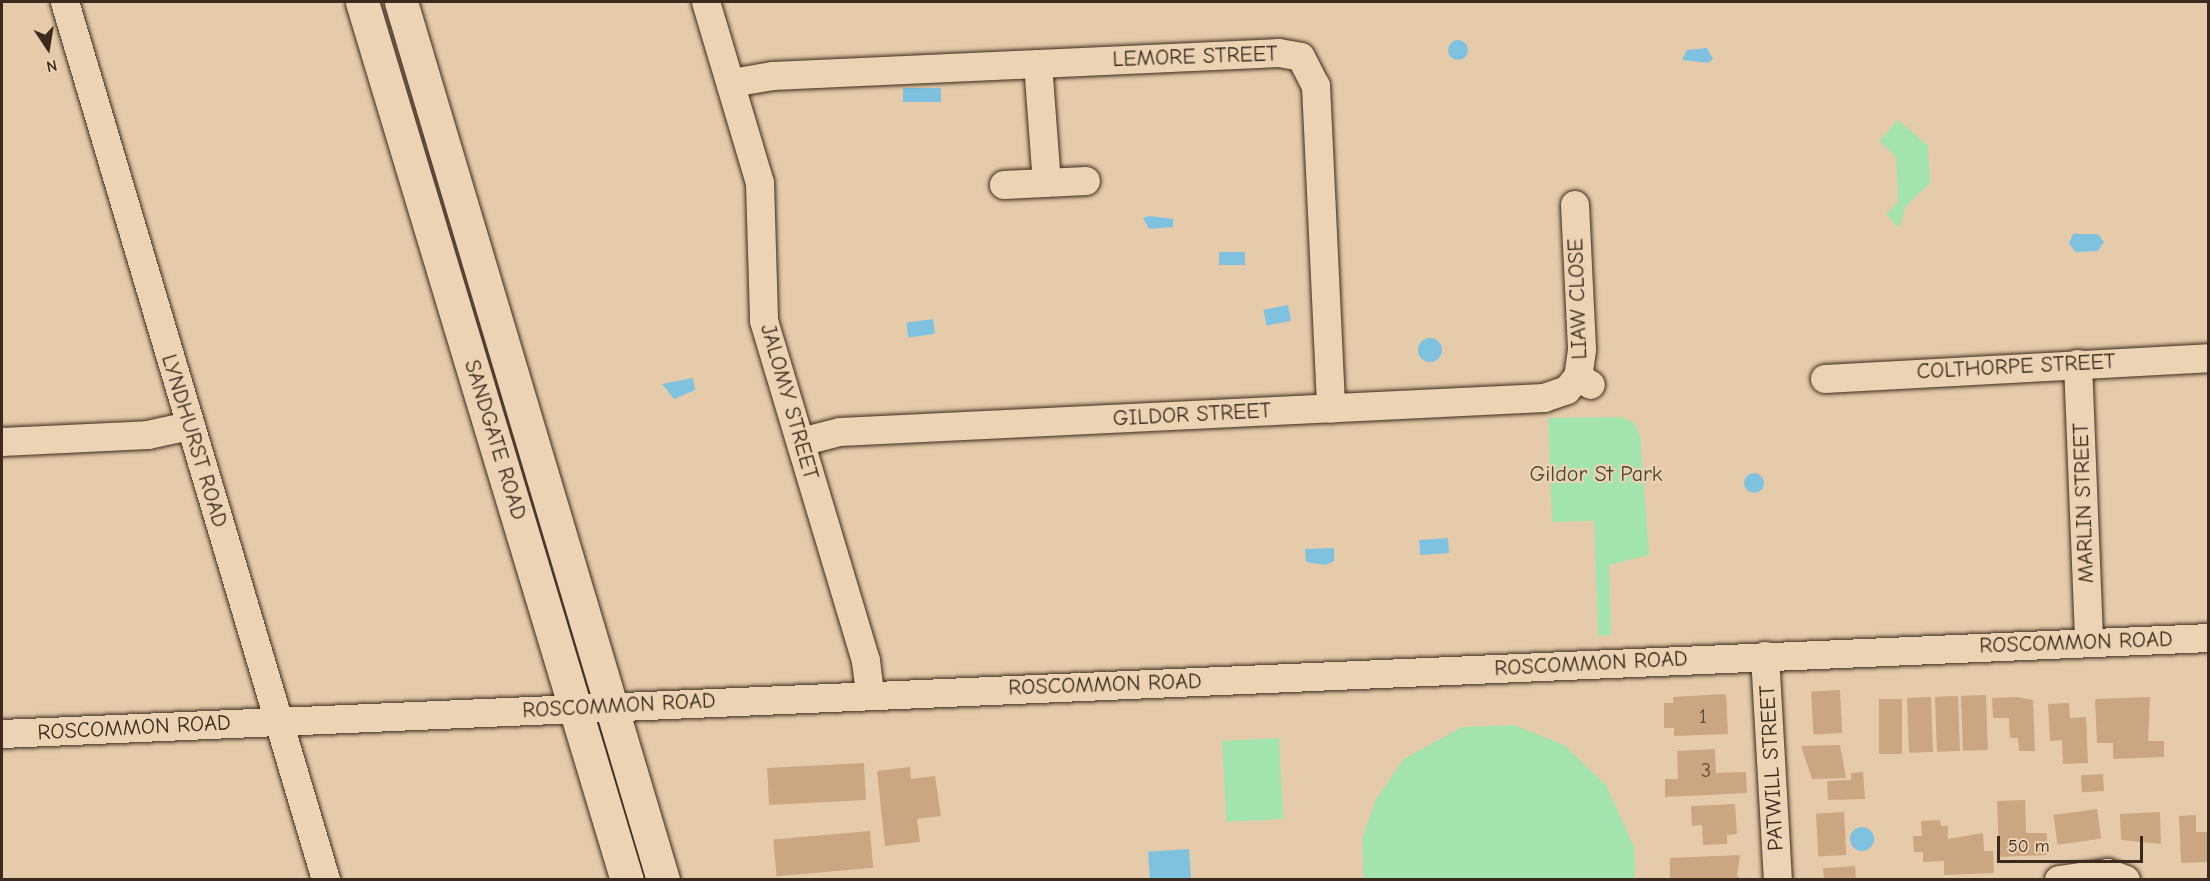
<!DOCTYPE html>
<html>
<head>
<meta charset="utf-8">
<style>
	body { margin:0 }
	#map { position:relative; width:2210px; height:881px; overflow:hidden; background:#e6cbaa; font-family:"Comic Neue",sans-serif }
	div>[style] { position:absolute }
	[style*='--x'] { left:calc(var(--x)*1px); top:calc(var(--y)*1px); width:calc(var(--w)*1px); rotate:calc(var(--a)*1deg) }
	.green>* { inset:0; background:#a3e4ae; transform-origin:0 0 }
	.water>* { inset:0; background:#7fc2e0; transform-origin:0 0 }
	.round { border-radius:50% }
	.building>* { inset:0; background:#cca680; transform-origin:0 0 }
	.roads { filter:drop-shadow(0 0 2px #3b2a1e) drop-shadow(0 0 2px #3b2a1e) }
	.minor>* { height:28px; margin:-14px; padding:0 14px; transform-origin:14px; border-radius:14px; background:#ebd3b3 }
	.highway>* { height:33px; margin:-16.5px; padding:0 16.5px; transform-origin:16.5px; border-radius:16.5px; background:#ebd3b3 }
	span { translate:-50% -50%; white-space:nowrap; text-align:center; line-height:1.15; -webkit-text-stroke:4.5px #ebd3b3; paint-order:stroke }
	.number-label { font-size:20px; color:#5f4936 }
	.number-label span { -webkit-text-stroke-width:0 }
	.street-label { font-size:22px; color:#3b2a1e }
	.park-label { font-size:22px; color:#4b4634 }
	.frame { position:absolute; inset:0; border:3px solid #3b2a1e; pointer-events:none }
	.north { position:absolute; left:18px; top:18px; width:60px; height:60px; -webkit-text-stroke:4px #ebd3b3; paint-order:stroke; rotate:168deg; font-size:16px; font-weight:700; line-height:24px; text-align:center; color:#3b2a1e }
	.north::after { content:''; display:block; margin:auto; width:21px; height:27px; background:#3b2a1e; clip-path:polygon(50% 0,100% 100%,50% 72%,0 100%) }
	.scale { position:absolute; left:1997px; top:836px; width:146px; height:27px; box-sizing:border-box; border:3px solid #3b2a1e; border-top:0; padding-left:8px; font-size:18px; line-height:21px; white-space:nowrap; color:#3b2a1e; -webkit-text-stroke:4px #ebd3b3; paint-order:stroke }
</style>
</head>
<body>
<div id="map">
	<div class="green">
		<div style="clip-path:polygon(1898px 120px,1928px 146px,1930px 183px,1906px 206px,1899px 228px,1886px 214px,1898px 202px,1896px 157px,1879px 141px)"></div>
		<div style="clip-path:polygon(1622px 417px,1634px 423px,1640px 436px,1649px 555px,1609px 565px,1611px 635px,1598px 636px,1594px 521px,1552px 522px,1548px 418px)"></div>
		<div style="clip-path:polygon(1514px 725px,1564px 745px,1606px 785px,1634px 847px,1635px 879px,1364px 879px,1362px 839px,1376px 799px,1404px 759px,1462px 727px)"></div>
		<div style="left:1279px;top:738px;width:81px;height:57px;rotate:87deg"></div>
	</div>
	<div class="water">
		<div class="round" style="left:1448px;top:40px;width:20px;height:20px"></div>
		<div style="clip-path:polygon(1707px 48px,1713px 59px,1708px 63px,1682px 60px,1687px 50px)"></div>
		<div style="left:941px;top:88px;width:14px;height:38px;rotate:90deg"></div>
		<div style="clip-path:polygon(1149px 216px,1173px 219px,1173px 227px,1149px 229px,1143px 218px)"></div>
		<div style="clip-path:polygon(2073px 234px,2098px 234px,2104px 242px,2098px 251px,2075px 252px,2069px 243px)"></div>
		<div style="left:1245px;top:252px;width:13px;height:26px;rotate:90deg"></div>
		<div style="left:1288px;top:305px;width:16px;height:25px;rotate:79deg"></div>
		<div style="left:933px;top:319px;width:15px;height:27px;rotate:82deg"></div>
		<div class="round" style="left:1418px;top:338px;width:24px;height:24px"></div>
		<div style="clip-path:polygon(693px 378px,695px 390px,674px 399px,662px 384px)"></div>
		<div class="round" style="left:1744px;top:473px;width:20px;height:20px"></div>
		<div style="left:1448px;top:538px;width:15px;height:29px;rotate:86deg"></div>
		<div style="clip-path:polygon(1334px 548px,1334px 561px,1326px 565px,1306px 562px,1305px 549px)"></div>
		<div class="round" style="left:1850px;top:827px;width:24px;height:24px"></div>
		<div style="left:1189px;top:849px;width:30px;height:41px;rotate:86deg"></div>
	</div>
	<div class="building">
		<div style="left:1840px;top:690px;width:43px;height:29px;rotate:87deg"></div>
		<div style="clip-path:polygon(1726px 694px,1728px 734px,1674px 736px,1674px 728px,1664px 728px,1664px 703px,1673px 703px,1673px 697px)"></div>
		<div style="left:1986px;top:695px;width:55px;height:25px;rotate:88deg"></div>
		<div style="left:1958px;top:696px;width:55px;height:23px;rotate:88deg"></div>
		<div style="left:1931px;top:697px;width:55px;height:24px;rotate:88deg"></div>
		<div style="clip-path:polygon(2017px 697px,2033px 700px,2035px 751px,2019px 751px,2018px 738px,2010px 738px,2009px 718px,1993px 718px,1992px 698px)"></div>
		<div style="clip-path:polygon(2150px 697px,2148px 741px,2164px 741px,2164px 757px,2113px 759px,2113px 743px,2097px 743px,2095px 699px)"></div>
		<div style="left:1879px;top:699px;width:23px;height:55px"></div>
		<div style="clip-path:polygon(2069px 703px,2070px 718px,2086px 717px,2088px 763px,2063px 764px,2062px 740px,2050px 741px,2048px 704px)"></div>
		<div style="clip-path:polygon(1840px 745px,1846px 778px,1812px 779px,1801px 746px)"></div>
		<div style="clip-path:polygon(1715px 749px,1716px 773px,1746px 772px,1747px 793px,1665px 797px,1665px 779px,1678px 779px,1677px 751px)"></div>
		<div style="left:864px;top:763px;width:37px;height:97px;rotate:87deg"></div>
		<div style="clip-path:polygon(910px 767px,911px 779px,935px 776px,941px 816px,917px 819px,920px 842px,885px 846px,877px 771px)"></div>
		<div style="clip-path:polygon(1863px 772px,1865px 799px,1828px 800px,1827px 781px,1851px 780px,1851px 773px)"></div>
		<div style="left:2103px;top:774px;width:17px;height:22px;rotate:87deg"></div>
		<div style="clip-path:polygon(2025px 800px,2026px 833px,2047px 833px,2047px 855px,1999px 857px,1997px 801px)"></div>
		<div style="clip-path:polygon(1735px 804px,1737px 834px,1727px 835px,1727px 844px,1703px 845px,1702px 825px,1692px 826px,1691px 806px)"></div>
		<div style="left:2097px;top:809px;width:30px;height:44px;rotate:82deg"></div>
		<div style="left:1844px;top:812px;width:43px;height:28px;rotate:87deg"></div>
		<div style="clip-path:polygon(2160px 812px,2161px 844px,2121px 840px,2120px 814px)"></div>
		<div style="clip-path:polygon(2196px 815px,2196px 832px,2208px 832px,2208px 862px,2181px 863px,2179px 816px)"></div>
		<div style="clip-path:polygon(1940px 820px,1941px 826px,1948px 826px,1948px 839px,1983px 833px,1984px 851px,1993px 851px,1994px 873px,1944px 875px,1944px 861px,1923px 862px,1923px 852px,1914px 852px,1913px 836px,1922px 836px,1921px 821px)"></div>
		<div style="left:870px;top:831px;width:37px;height:97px;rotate:85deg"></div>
		<div style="clip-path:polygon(1740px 855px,1737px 876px,1743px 880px,1670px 880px,1670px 858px)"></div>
		<div style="left:1855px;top:866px;width:14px;height:32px;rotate:86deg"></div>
	</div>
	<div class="roads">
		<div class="minor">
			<div style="--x:65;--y:2;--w:916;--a:73.44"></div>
			<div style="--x:706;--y:2;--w:189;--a:73.4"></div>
			<div style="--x:760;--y:183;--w:138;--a:88.3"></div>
			<div style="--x:764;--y:321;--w:355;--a:73.3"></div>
			<div style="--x:866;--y:661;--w:34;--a:83"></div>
			<div style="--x:1038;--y:64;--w:119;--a:85.7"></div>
			<div style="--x:732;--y:83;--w:42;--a:-9.7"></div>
			<div style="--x:773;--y:76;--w:265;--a:-2.6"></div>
			<div style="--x:1038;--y:64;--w:241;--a:-2.6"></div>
			<div style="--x:1279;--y:53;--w:22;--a:10"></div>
			<div style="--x:1301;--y:57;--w:33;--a:63"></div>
			<div style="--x:1316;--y:86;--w:323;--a:87.3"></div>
			<div style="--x:1004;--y:185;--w:82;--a:-2.8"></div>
			<div style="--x:1575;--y:205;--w:145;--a:87.2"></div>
			<div style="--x:1582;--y:350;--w:27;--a:98"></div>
			<div style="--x:1578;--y:377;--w:15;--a:32"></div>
			<div style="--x:2078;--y:364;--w:279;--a:87.7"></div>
			<div style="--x:1825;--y:379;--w:384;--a:-3.1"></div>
			<div style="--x:2;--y:442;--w:146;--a:-2.7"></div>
			<div style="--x:148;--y:435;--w:42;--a:-12.4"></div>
			<div style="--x:801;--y:442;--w:40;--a:-14.4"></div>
			<div style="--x:840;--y:432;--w:705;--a:-2.76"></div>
			<div style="--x:1544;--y:398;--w:24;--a:-19"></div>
			<div style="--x:1567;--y:390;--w:17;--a:-50"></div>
			<div style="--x:1765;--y:656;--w:224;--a:86.7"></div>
			<div style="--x:2;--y:734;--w:2208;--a:-2.49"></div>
			<div style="--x:2059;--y:880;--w:49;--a:-8.1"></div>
			<div style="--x:2108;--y:873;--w:19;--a:21"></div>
		</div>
		<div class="highway">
			<div style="--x:362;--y:2;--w:917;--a:73.21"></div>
			<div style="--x:401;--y:2;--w:916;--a:73.38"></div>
		</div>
	</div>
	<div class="number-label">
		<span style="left:1703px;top:716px">1</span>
		<span style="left:1706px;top:770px">3</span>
	</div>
	<div class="street-label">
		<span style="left:1195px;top:57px;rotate:-2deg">LEMORE STREET</span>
		<span style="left:1578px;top:299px;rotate:-92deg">LIAW CLOSE</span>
		<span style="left:2016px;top:367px;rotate:-3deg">COLTHORPE STREET</span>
		<span style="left:789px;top:402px;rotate:74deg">JALOMY STREET</span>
		<span style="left:1192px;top:415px;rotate:-3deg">GILDOR STREET</span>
		<span style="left:495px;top:440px;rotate:73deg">SANDGATE ROAD</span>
		<span style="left:194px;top:441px;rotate:73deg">LYNDHURST ROAD</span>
		<span style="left:2084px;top:503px;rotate:-92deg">MARLIN STREET</span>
		<span style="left:2076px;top:643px;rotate:-2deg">ROSCOMMON ROAD</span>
		<span style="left:1591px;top:664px;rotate:-3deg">ROSCOMMON ROAD</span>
		<span style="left:1105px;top:685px;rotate:-2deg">ROSCOMMON ROAD</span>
		<span style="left:619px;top:706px;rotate:-3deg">ROSCOMMON ROAD</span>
		<span style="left:134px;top:728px;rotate:-3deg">ROSCOMMON ROAD</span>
		<span style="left:1772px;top:768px;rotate:-93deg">PATWILL STREET</span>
	</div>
	<div class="park-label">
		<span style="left:1596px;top:475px">Gildor St Park</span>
	</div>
	<div class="frame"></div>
	<div class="north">N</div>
	<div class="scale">50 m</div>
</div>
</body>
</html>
